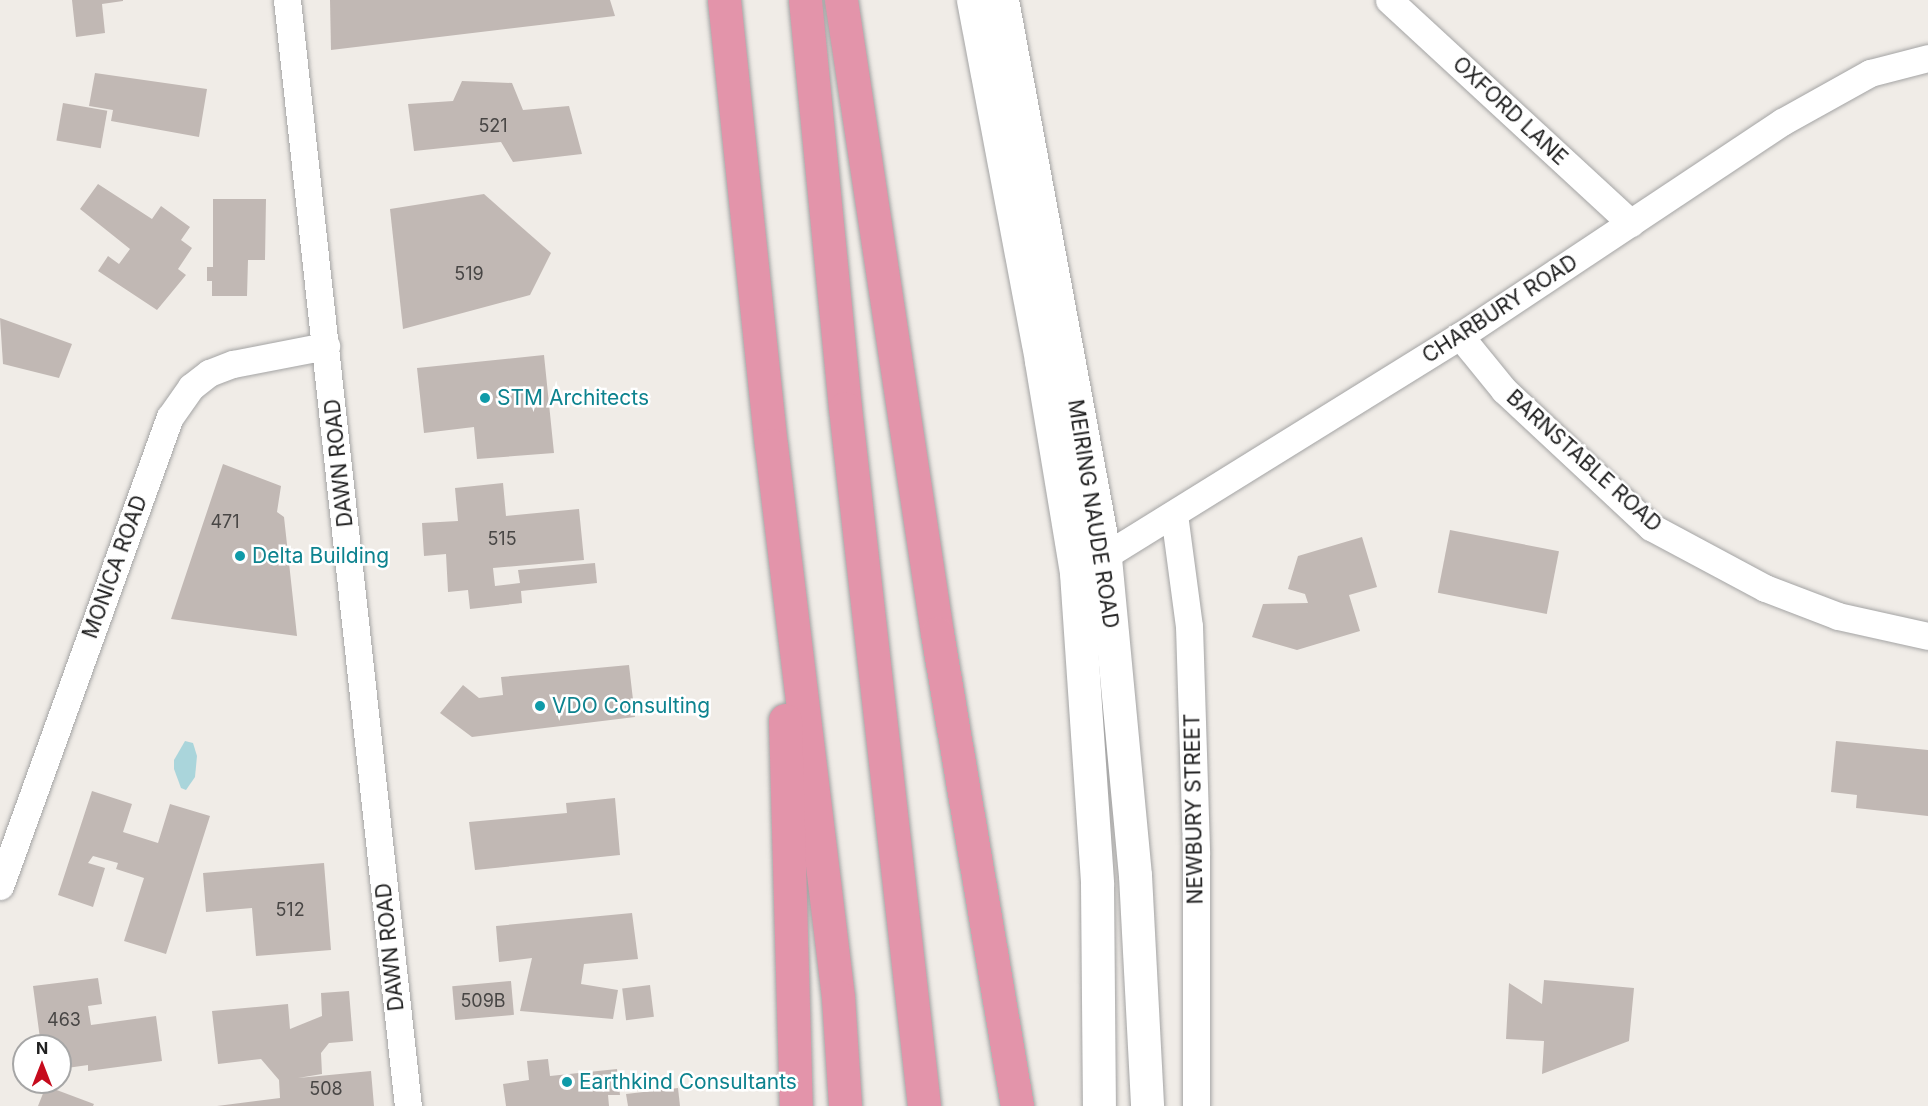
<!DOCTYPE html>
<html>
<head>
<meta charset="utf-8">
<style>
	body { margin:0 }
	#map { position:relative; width:1928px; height:1106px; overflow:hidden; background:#f0ece7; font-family:Inter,sans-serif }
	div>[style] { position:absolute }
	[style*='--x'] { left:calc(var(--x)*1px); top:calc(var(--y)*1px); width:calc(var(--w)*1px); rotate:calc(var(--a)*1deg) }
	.water>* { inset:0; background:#aad5db }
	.building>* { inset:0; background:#c1b8b4; transform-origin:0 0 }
	.roads { filter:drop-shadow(0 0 2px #a4a4a4) drop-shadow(0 0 2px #a4a4a4) }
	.minor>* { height:27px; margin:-13.5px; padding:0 13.5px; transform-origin:13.5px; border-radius:13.5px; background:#fff }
	.tertiary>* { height:33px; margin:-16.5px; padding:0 16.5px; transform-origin:16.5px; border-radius:16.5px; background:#fff }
	.motorway>* { height:33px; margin:-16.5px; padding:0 16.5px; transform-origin:16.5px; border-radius:16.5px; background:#e394aa }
	.dots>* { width:16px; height:16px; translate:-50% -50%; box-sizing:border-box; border:3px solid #fff; border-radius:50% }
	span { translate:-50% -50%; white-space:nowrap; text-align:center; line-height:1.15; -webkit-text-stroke:5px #fff; paint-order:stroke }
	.number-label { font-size:18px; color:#484645 }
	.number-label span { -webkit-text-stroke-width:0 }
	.street-label { font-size:21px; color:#202020 }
	.culture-label { font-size:21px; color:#0d838f }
	.left { translate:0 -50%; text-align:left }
	.north { position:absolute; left:12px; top:1034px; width:60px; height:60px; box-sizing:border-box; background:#fff; border:2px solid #a6a6a6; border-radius:50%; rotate:0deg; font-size:16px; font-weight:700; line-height:24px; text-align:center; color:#202020 }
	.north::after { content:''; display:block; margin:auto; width:21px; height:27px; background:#c60b1d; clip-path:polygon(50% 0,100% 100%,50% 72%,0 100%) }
</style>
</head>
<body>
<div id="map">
	<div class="water">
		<div style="clip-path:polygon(185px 741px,193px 743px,197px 756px,195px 777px,186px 790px,181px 788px,174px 769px,174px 760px)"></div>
	</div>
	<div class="building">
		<div style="clip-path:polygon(72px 0,123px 0,123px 1px,102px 4px,105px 33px,76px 37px)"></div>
		<div style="clip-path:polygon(330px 0,610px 0,615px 16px,331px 50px)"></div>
		<div style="clip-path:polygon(95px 73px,207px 89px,199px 137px,111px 121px,113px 110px,89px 106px)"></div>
		<div style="clip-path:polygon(462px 81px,512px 83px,523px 110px,569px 106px,582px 154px,513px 162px,501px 142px,414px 151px,408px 104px,453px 101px)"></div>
		<div style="left:63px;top:103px;width:45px;height:38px;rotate:10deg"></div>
		<div style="clip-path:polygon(98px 184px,152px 219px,161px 206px,190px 227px,181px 240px,192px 248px,178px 269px,186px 275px,157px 310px,98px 271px,108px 256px,119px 264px,130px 249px,80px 209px)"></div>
		<div style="clip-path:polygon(484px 194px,551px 253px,530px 295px,403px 329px,390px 209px)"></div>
		<div style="clip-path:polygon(213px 199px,266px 199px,265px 260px,248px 260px,247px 296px,212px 296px,212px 281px,207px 281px,207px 267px,213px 267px)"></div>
		<div style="clip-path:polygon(0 318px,72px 344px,59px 378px,3px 364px)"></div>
		<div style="clip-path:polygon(544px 355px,554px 453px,477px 459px,474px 427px,424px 433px,417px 368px)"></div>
		<div style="clip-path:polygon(223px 464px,281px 486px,277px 512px,284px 517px,297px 636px,171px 619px)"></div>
		<div style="clip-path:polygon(503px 483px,506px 516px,579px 509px,584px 560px,493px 568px,495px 586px,520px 583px,518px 570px,595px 563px,597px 583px,521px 591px,522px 603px,470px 609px,468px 590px,448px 592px,446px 554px,424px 556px,422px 523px,458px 521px,455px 488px)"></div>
		<div style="left:1450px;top:530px;width:111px;height:64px;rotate:11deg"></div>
		<div style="clip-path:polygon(1362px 537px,1377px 587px,1349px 595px,1360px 631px,1297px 650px,1252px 637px,1263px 604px,1308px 603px,1305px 594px,1288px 589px,1298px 556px)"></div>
		<div style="clip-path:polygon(629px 665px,635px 717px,472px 737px,440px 713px,463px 685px,479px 698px,503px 695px,501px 677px)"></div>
		<div style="clip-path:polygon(1836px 741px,1928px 750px,1928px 816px,1856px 808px,1857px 795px,1831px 792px)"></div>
		<div style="clip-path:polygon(92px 791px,132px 804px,123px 832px,158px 843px,170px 804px,210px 816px,166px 954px,124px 941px,144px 878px,116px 869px,118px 863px,93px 856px,88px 863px,105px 868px,93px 907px,58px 895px)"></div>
		<div style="clip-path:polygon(615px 798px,620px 855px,475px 870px,469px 822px,567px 813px,566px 803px)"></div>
		<div style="clip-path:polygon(324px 863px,331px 950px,256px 956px,252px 908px,206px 912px,203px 873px)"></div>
		<div style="clip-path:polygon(632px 913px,638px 959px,584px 964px,581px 984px,618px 990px,613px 1019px,520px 1011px,532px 958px,499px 962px,496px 926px)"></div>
		<div style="clip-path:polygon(98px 978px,102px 1004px,88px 1006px,91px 1025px,156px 1016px,162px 1061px,88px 1071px,88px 1065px,60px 1069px,60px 1046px,41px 1046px,33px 986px)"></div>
		<div style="clip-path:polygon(1544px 980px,1634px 988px,1629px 1041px,1542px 1074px,1544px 1041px,1506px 1039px,1509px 983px,1542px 1004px)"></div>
		<div style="left:511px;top:981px;width:34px;height:59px;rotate:85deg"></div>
		<div style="left:650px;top:985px;width:32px;height:28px;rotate:83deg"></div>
		<div style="clip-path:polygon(349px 991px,353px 1041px,329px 1043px,321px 1053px,322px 1074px,298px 1078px,371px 1071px,374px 1106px,217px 1106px,280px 1098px,279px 1080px,261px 1059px,218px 1064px,212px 1011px,288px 1004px,290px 1029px,322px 1016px,321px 993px)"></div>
		<div style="clip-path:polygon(548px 1059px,550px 1076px,617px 1069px,620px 1095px,608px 1095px,609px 1106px,506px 1106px,503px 1084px,529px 1080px,527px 1061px)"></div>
		<div style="clip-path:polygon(46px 1086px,94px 1104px,93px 1106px,38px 1106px)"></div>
		<div style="clip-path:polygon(678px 1088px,680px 1106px,628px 1106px,626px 1094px)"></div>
	</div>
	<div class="roads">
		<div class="minor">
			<div style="--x:287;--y:0;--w:1113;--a:83.76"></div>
			<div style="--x:1389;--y:0;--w:329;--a:42.7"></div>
			<div style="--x:1460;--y:336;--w:70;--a:50.8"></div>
			<div style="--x:1504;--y:390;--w:201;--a:43"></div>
			<div style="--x:1651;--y:527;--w:129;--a:28.2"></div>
			<div style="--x:1765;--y:588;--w:78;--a:21"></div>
			<div style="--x:1838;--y:616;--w:92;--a:12.5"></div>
			<div style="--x:1174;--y:514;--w:113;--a:82.4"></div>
			<div style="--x:1189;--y:626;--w:228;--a:88.2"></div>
			<div style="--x:1196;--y:854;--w:252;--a:90"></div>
			<div style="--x:1087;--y:567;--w:439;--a:-31.8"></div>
			<div style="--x:1460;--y:336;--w:387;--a:-33.6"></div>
			<div style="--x:1782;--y:122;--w:101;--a:-29.1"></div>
			<div style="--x:1870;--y:73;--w:60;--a:-14.5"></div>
			<div style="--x:0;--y:886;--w:499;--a:-70.1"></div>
			<div style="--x:170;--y:417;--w:37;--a:-55"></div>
			<div style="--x:191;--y:387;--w:23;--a:-38"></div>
			<div style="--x:209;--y:373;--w:26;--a:-21"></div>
			<div style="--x:233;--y:364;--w:95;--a:-11"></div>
		</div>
		<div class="tertiary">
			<div style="--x:973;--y:0;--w:367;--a:79.3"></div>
			<div style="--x:1041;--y:361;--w:215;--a:80.6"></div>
			<div style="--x:1076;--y:573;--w:312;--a:86.1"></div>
			<div style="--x:1097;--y:884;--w:222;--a:89.5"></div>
			<div style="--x:1002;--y:0;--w:567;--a:79.54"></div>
			<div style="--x:1105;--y:558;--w:318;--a:84.6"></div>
			<div style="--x:1135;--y:875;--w:231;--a:87"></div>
		</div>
		<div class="motorway">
			<div style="--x:724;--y:0;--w:447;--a:84"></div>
			<div style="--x:771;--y:445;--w:556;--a:83.08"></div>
			<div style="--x:838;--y:997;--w:109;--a:86.3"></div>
			<div style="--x:805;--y:0;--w:410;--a:84.4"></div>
			<div style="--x:845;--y:408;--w:702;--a:83.54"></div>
			<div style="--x:841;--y:0;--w:640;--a:81.38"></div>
			<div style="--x:937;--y:633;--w:480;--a:80.4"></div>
			<div style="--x:785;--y:720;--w:386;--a:88.4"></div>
		</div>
	</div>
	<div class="dots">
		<div style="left:485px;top:398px;background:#0f9aa8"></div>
		<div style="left:240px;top:556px;background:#0f9aa8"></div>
		<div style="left:540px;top:706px;background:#0f9aa8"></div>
		<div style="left:567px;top:1082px;background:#0f9aa8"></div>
	</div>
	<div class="number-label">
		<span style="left:493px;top:126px">521</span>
		<span style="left:469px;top:274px">519</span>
		<span style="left:225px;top:522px">471</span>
		<span style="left:502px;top:539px">515</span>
		<span style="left:290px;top:910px">512</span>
		<span style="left:483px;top:1001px">509B</span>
		<span style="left:64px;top:1020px">463</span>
		<span style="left:326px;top:1089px">508</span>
	</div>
	<div class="street-label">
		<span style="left:1510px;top:111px;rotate:43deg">OXFORD LANE</span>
		<span style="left:1500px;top:309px;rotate:-33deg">CHARBURY ROAD</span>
		<span style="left:1584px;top:461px;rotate:42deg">BARNSTABLE ROAD</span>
		<span style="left:339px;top:463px;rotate:-96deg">DAWN ROAD</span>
		<span style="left:1093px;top:514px;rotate:81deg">MEIRING NAUDE ROAD</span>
		<span style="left:115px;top:567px;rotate:-70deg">MONICA ROAD</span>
		<span style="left:1194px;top:809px;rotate:-91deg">NEWBURY STREET</span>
		<span style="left:390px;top:947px;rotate:-96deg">DAWN ROAD</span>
	</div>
	<div class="culture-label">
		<span class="left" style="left:497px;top:398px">STM Architects</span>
		<span class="left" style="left:252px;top:556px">Delta Building</span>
		<span class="left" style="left:552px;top:706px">VDO Consulting</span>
		<span class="left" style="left:579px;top:1082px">Earthkind Consultants</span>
	</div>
	<div class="north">N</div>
</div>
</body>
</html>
